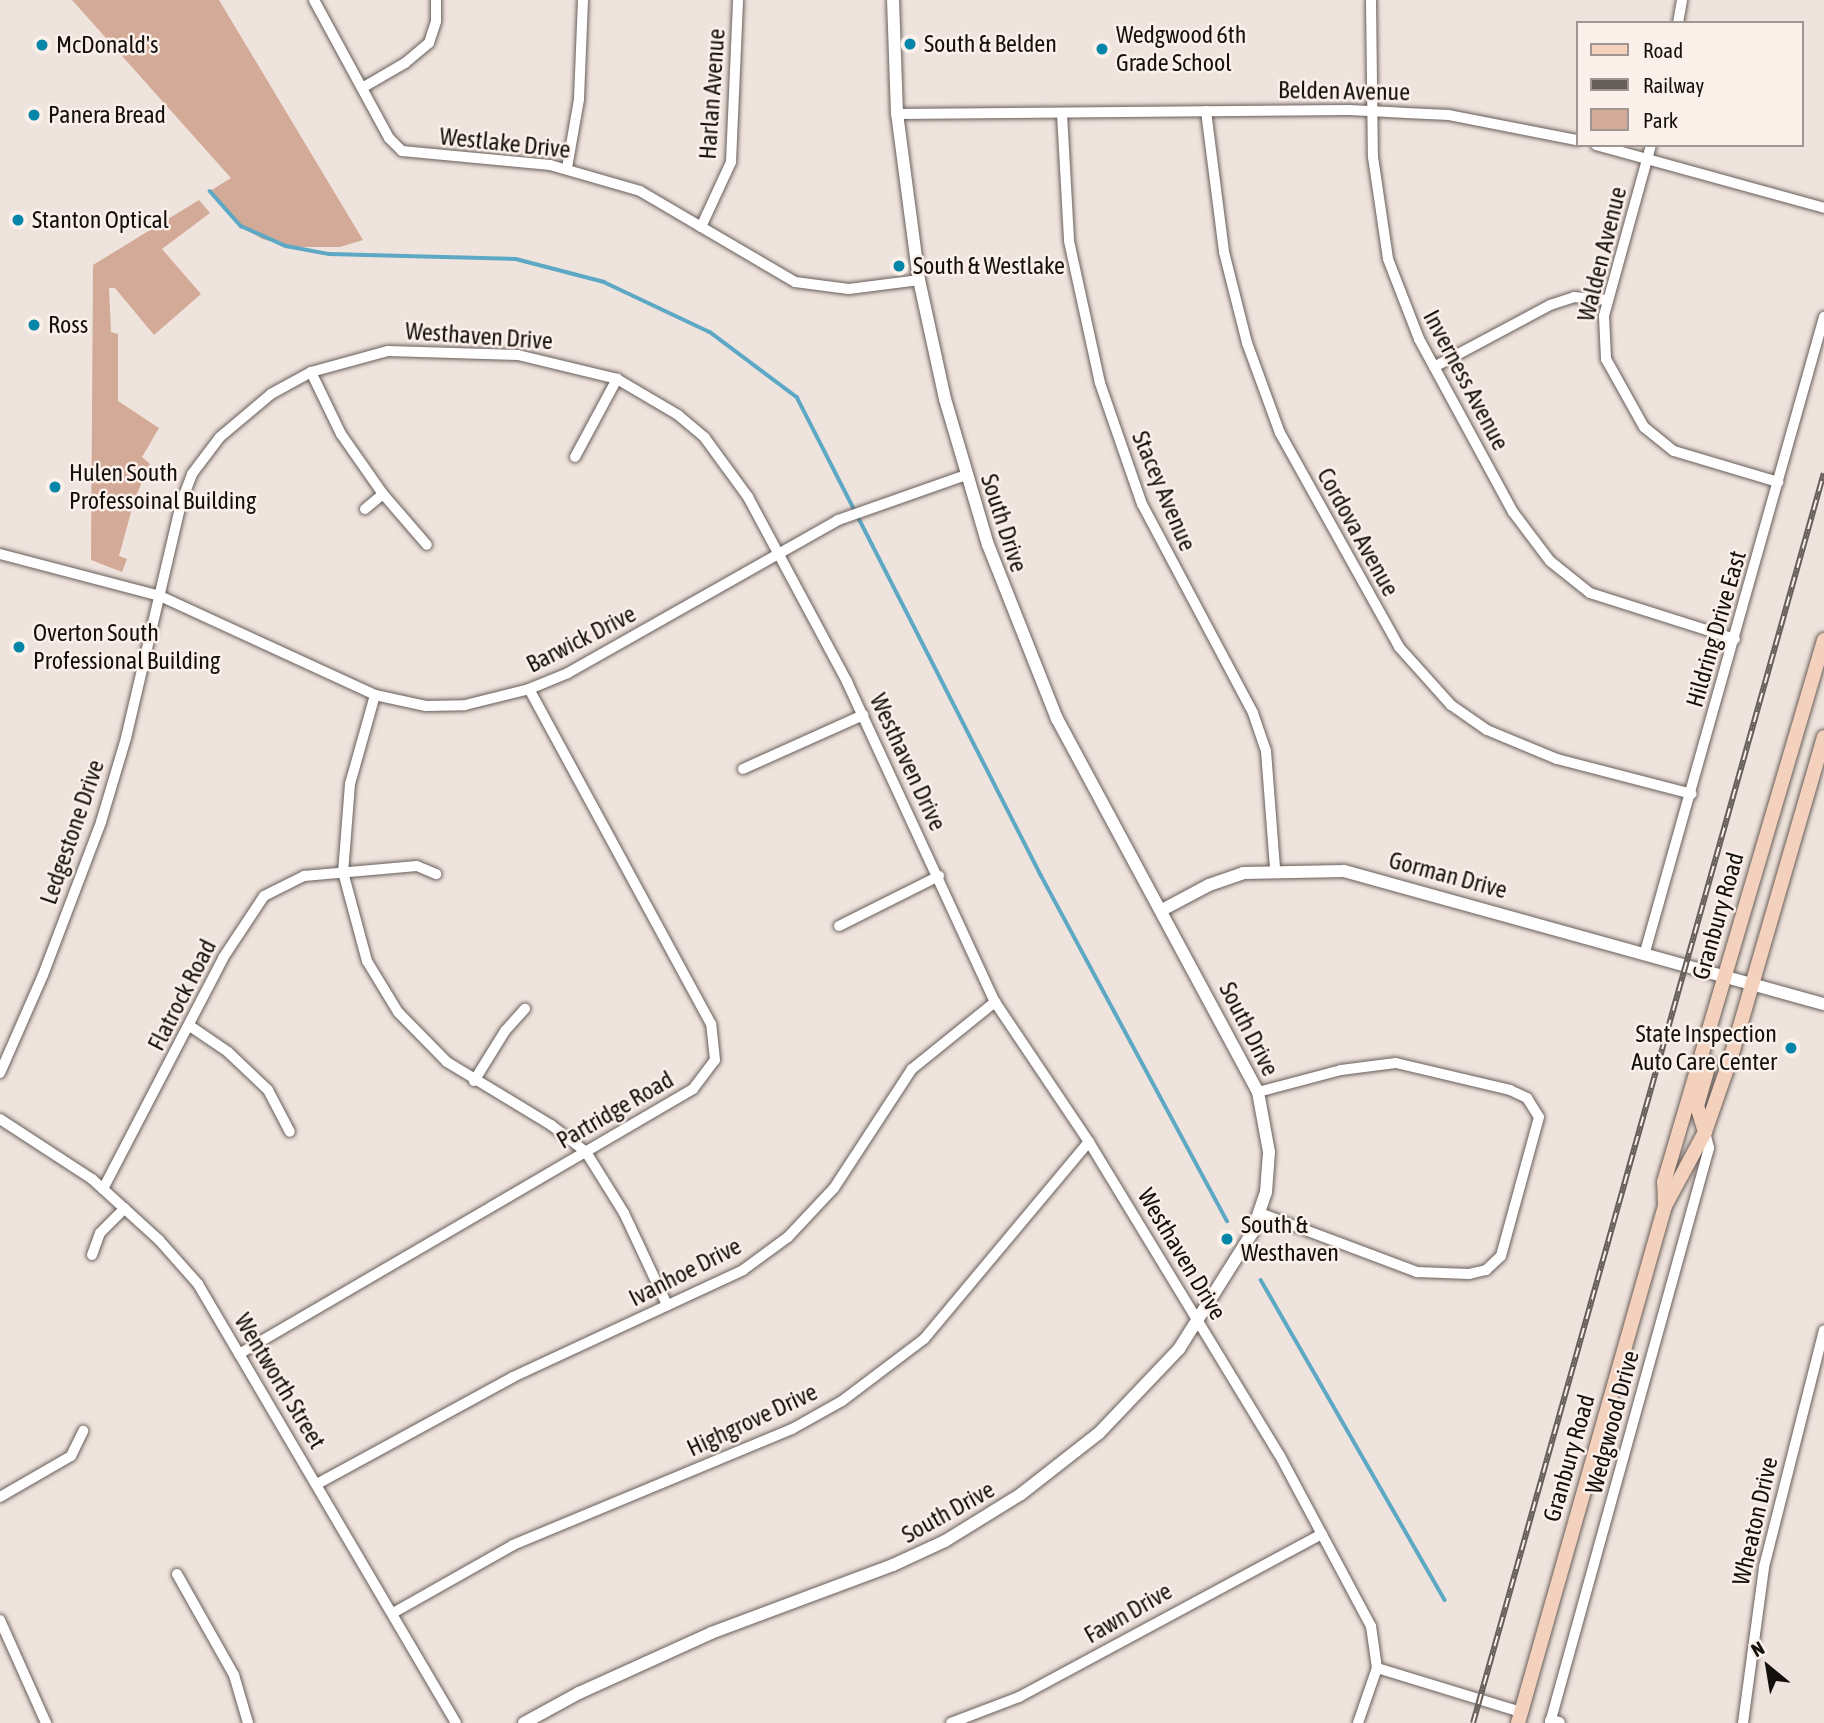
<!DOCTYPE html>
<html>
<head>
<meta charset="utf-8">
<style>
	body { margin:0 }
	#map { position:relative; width:1824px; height:1723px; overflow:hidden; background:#efe3dd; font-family:"Asap Condensed",sans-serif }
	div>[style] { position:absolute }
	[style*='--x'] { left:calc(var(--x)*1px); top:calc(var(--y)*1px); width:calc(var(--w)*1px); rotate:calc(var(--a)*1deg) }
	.green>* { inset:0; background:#d3aa97 }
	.stream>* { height:3.5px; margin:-1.75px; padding:0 1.75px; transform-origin:1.75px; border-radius:1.75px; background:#5da8c4 }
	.roads { filter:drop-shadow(0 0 2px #685e59) drop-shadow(0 0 2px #685e59) }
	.minor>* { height:10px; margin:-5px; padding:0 5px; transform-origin:5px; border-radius:5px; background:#fff }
	.tertiary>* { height:12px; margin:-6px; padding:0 6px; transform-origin:6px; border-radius:6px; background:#fff }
	.secondary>* { height:14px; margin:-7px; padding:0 7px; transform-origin:7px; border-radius:7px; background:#f4d1bc }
	.rail>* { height:6px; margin-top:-3px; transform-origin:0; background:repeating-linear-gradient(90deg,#fcf0ea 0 10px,#655e5b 0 20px); box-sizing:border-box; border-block:2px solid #655e5b }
	.dots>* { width:19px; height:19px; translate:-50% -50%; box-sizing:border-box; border:4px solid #fcf0ea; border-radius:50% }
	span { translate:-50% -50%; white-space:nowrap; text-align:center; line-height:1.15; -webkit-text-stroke:5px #fcf0ea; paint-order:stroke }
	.poi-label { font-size:24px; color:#14100e }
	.left { translate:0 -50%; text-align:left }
	.right { translate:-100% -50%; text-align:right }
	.street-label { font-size:24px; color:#14100e }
	.legend { position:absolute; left:1576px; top:21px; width:228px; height:126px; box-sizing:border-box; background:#fcf0ea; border:2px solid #9f9692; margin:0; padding:9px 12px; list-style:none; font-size:21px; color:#14100e }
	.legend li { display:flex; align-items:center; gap:14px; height:35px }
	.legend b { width:35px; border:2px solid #9f9692 }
	.north { position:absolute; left:1733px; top:1632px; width:70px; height:70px; -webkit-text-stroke:5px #fcf0ea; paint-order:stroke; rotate:330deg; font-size:19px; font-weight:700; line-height:28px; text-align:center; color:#14100e }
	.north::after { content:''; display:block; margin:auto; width:24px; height:32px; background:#14100e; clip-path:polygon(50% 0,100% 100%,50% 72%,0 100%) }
</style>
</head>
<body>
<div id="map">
	<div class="green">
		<div style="clip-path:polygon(72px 0,219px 0,363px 240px,340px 247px,293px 247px,262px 239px,241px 226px,210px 191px,231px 178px)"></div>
		<div style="clip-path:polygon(199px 200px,210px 213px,162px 249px,201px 294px,154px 335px,115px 288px,109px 288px,111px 332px,118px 334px,118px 401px,159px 428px,142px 457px,150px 464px,135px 498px,119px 556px,127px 559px,122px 572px,91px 560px,93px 265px)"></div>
	</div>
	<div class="stream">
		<div style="--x:210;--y:191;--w:47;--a:48.5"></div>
		<div style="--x:241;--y:226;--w:49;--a:24"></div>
		<div style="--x:286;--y:246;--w:44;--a:10.5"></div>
		<div style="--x:329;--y:254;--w:187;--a:1.5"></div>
		<div style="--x:516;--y:259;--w:91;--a:14.6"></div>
		<div style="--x:604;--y:282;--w:117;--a:25.3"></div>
		<div style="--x:710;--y:332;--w:109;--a:36.8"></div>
		<div style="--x:797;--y:397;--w:537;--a:62.96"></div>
		<div style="--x:1041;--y:875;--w:393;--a:61.7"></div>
		<div style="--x:1261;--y:1280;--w:369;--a:60.1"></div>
	</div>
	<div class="roads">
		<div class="minor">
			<div style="--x:314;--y:0;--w:157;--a:61.5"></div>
			<div style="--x:389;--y:138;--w:18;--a:45"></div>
			<div style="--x:402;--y:151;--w:149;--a:5.4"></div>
			<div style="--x:550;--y:165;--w:94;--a:16.1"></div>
			<div style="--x:640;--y:191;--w:180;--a:30.4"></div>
			<div style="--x:795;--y:282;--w:54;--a:7.4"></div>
			<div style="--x:849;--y:289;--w:71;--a:-7.3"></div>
			<div style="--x:1371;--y:0;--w:157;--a:89.3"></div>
			<div style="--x:1373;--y:157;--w:103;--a:81.6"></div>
			<div style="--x:1388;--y:259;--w:86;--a:68.8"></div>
			<div style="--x:1419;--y:339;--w:197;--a:61.5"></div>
			<div style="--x:1513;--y:512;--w:61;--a:52.9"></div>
			<div style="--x:1550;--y:561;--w:51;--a:38.7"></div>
			<div style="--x:1590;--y:593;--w:152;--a:17.6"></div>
			<div style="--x:1678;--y:23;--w:23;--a:-80"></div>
			<div style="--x:362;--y:88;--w:50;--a:-30.2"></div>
			<div style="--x:405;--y:63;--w:31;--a:-40"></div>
			<div style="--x:429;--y:43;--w:23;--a:-72"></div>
			<div style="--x:436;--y:21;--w:21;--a:-90"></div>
			<div style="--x:1206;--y:111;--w:142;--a:82.7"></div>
			<div style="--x:1224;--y:252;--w:94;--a:75.8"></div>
			<div style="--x:1247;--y:343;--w:96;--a:69.9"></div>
			<div style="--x:1280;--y:433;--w:245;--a:60.9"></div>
			<div style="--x:1399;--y:647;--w:78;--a:48.1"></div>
			<div style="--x:1451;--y:705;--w:44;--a:34.8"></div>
			<div style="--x:1487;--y:730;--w:76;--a:22.5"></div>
			<div style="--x:1557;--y:759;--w:139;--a:14.5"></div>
			<div style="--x:897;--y:114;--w:452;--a:-0.5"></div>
			<div style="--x:1349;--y:110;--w:100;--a:2.9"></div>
			<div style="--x:1449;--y:115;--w:130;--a:11.1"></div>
			<div style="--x:1062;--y:114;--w:127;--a:86.8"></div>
			<div style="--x:1069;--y:241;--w:145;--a:77.7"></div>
			<div style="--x:1100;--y:383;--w:128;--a:70.9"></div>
			<div style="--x:1142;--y:504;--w:237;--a:62"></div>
			<div style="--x:1253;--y:713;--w:40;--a:71.1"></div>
			<div style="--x:1266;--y:751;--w:118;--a:85.6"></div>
			<div style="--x:1596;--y:145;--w:237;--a:15.4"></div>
			<div style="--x:1651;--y:145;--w:177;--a:105.4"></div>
			<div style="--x:1604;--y:316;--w:43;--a:87.3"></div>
			<div style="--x:1606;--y:359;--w:78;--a:60.8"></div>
			<div style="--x:1644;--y:427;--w:38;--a:39"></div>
			<div style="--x:1674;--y:451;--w:109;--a:16.6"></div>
			<div style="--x:567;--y:168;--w:70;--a:-80.1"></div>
			<div style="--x:579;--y:99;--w:99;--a:-87.7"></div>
			<div style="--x:701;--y:227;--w:72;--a:-65.2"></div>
			<div style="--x:731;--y:162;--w:162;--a:-87.5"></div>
			<div style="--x:1434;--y:367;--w:132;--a:-28.1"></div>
			<div style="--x:1550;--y:305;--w:25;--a:-18"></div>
			<div style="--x:1574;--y:297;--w:34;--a:5"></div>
			<div style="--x:311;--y:372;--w:69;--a:64.2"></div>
			<div style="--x:341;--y:434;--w:73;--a:55"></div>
			<div style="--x:383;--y:494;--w:67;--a:49.2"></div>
			<div style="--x:575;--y:457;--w:89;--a:-61.7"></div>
			<div style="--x:365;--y:509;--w:23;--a:-40"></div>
			<div style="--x:0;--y:554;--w:165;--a:14.7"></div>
			<div style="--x:160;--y:596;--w:237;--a:24.7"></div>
			<div style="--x:375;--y:695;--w:52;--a:12.2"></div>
			<div style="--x:426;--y:706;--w:39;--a:-1"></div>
			<div style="--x:465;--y:705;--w:66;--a:-14"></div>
			<div style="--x:529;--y:689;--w:42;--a:-22.3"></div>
			<div style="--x:568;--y:673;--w:310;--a:-29.5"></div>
			<div style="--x:838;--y:520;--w:136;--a:-19.4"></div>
			<div style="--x:375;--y:695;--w:92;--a:105.7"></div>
			<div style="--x:350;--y:784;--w:88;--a:94.5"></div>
			<div style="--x:343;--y:872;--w:92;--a:74.9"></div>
			<div style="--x:367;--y:961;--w:60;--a:58.7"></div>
			<div style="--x:398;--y:1012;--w:70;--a:45.6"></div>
			<div style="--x:447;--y:1062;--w:122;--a:31.2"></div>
			<div style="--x:551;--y:1125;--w:44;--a:37.6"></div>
			<div style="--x:586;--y:1152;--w:72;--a:58.1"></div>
			<div style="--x:624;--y:1213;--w:102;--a:64.9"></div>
			<div style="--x:743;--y:769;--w:132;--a:-24.2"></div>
			<div style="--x:839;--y:926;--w:112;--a:-26.6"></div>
			<div style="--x:1645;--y:952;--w:660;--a:-74.26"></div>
			<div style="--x:190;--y:1026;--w:46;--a:34.4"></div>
			<div style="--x:228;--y:1052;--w:55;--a:43.5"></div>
			<div style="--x:268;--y:1090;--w:47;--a:62.4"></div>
			<div style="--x:0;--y:1073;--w:107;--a:-66.3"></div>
			<div style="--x:43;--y:975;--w:164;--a:-69.2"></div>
			<div style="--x:101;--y:822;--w:88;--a:-73.4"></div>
			<div style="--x:126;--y:738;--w:241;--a:-76.8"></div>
			<div style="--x:181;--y:503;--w:31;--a:-69"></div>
			<div style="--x:192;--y:474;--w:46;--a:-52.9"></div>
			<div style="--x:220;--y:437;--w:67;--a:-40.1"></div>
			<div style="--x:271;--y:394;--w:46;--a:-28.8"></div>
			<div style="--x:311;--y:372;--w:80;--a:-15.3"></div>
			<div style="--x:388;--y:351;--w:130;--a:1.8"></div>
			<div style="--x:518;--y:355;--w:102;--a:13.6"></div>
			<div style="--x:617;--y:379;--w:71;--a:30.5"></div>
			<div style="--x:678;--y:415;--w:35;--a:40"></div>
			<div style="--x:705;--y:438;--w:73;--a:53.9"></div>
			<div style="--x:748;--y:497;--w:210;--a:61.8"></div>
			<div style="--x:847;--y:682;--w:353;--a:65.2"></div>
			<div style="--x:995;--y:1002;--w:169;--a:56.1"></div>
			<div style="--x:1089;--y:1142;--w:365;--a:58.7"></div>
			<div style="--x:1279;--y:1454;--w:195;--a:61.9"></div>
			<div style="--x:1371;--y:1626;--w:42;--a:81.9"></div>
			<div style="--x:1377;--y:1668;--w:58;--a:109.1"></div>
			<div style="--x:474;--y:1081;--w:59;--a:-58.2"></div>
			<div style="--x:505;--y:1031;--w:30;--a:-48"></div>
			<div style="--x:1258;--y:1092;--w:86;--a:-14.8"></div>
			<div style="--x:1341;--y:1070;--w:55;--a:-7.3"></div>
			<div style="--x:1396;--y:1063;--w:117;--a:13.3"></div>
			<div style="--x:1510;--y:1090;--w:19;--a:25"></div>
			<div style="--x:1527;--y:1098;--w:22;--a:58"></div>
			<div style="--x:1539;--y:1117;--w:144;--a:105.3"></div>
			<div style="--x:1501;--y:1256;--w:21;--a:137"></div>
			<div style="--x:1486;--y:1270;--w:17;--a:167"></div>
			<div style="--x:1469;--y:1274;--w:52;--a:-177.8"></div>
			<div style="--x:1417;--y:1272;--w:168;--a:-159.4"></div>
			<div style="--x:0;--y:1119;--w:110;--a:33.1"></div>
			<div style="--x:92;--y:1179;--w:91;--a:42.3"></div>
			<div style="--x:159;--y:1240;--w:59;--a:48.4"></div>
			<div style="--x:198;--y:1284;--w:509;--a:59.56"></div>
			<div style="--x:103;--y:1189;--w:260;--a:-62.5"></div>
			<div style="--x:223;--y:958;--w:74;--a:-56.5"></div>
			<div style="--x:264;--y:896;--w:45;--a:-26.6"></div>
			<div style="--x:304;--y:876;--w:113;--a:-5.1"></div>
			<div style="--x:417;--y:866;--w:21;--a:23"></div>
			<div style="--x:92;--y:1255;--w:23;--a:-70"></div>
			<div style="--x:100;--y:1233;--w:35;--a:-45"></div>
			<div style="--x:239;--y:1354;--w:526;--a:-30.27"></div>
			<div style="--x:693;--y:1089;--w:36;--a:-53"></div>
			<div style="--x:715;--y:1060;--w:36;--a:-96"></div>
			<div style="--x:711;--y:1024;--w:381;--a:-118.5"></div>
			<div style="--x:317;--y:1484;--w:223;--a:-28.6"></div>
			<div style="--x:513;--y:1377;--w:254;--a:-24.9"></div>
			<div style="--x:743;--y:1270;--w:56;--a:-36.3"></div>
			<div style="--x:788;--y:1237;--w:67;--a:-46.8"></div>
			<div style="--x:834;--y:1188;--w:142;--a:-56.8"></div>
			<div style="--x:912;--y:1069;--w:107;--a:-38.9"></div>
			<div style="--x:0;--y:1497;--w:82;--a:-30"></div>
			<div style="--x:71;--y:1456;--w:28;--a:-64"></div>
			<div style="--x:177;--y:1574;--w:116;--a:60.6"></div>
			<div style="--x:234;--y:1675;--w:50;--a:73.7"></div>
			<div style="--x:393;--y:1613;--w:138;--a:-29.5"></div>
			<div style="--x:513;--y:1545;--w:302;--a:-22.6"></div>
			<div style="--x:792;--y:1429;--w:57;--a:-29.2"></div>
			<div style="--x:842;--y:1401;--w:103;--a:-37.1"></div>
			<div style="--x:924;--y:1339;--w:257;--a:-50.1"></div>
			<div style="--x:0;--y:1620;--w:113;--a:65.9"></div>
			<div style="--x:1377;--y:1668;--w:151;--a:17"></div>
			<div style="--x:951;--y:1723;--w:73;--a:-20.9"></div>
			<div style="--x:1019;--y:1697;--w:344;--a:-28.3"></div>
			<div style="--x:1550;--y:1723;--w:597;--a:-74.54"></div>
			<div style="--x:1709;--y:1148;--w:16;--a:-104"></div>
			<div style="--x:1743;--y:1723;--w:157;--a:-82.3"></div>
			<div style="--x:1764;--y:1567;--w:244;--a:-75.8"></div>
		</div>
		<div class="tertiary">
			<div style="--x:1162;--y:910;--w:53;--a:-28"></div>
			<div style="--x:1209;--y:885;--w:36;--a:-19"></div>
			<div style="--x:1243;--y:873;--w:101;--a:-1.1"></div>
			<div style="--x:1344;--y:871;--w:498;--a:15.5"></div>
			<div style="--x:1551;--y:1721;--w:8;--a:14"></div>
			<div style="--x:524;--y:1723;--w:63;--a:-28.6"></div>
			<div style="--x:579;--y:1693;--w:145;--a:-24.4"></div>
			<div style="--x:711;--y:1633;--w:194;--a:-20.5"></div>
			<div style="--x:893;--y:1565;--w:57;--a:-24.8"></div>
			<div style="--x:945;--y:1541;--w:89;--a:-31.7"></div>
			<div style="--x:1021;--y:1494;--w:99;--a:-38"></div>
			<div style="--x:1099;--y:1433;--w:116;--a:-46.4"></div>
			<div style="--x:1179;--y:1349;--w:137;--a:-57.8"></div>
			<div style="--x:1252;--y:1233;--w:43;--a:-71.1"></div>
			<div style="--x:1266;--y:1192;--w:40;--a:-85.7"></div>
			<div style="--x:1269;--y:1152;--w:61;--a:-100.4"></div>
			<div style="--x:1258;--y:1092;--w:424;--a:-118.3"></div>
			<div style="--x:1057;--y:719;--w:187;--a:-111.6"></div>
			<div style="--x:988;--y:545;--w:152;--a:-106.4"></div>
			<div style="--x:945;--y:399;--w:122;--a:-102.3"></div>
			<div style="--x:919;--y:280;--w:167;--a:-97.5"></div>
			<div style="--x:897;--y:114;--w:114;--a:-92"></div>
		</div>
		<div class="secondary">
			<div style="--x:1705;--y:1132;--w:27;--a:-107"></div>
			<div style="--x:1697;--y:1106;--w:44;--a:-74.1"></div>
			<div style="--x:1665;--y:1206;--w:84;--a:-61.6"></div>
			<div style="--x:1705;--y:1132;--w:79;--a:-70.9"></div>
			<div style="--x:1731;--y:1057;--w:333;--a:-73.8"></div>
			<div style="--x:1518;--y:1723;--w:537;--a:-74.13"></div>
			<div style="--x:1665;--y:1206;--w:24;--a:-92"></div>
			<div style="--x:1664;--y:1182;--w:565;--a:-73.55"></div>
		</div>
	</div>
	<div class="rail">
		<div style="--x:1473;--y:1723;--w:1298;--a:-74.32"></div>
	</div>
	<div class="dots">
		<div style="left:910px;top:44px;background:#0586a9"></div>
		<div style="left:42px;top:45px;background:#0586a9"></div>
		<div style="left:1102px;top:49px;background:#0586a9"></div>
		<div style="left:34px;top:115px;background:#0586a9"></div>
		<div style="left:18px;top:220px;background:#0586a9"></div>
		<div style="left:899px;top:266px;background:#0586a9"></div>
		<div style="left:34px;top:325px;background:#0586a9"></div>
		<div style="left:55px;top:487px;background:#0586a9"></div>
		<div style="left:19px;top:647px;background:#0586a9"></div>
		<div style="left:1791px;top:1048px;background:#0586a9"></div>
		<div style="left:1227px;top:1239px;background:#0586a9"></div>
	</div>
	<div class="poi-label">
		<span class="left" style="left:1116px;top:49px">Wedgwood 6th<br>Grade School</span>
		<span class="left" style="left:924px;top:44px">South &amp; Belden</span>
		<span class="left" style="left:56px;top:45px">McDonald's</span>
		<span class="left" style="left:48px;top:115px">Panera Bread</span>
		<span class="left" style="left:32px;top:220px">Stanton Optical</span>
		<span class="left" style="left:913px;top:266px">South &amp; Westlake</span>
		<span class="left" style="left:48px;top:325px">Ross</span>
		<span class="left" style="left:69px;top:487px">Hulen South<br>Professoinal Building</span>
		<span class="left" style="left:33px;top:647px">Overton South<br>Professional Building</span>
		<span class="right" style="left:1777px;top:1048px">State Inspection<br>Auto Care Center</span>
		<span class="left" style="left:1241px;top:1239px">South &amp;<br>Westhaven</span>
	</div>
	<div class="street-label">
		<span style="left:1344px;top:91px;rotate:1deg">Belden Avenue</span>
		<span style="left:712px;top:94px;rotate:-86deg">Harlan Avenue</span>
		<span style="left:505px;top:143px;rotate:6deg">Westlake Drive</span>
		<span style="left:1602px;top:254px;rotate:-76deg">Walden Avenue</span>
		<span style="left:479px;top:336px;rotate:4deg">Westhaven Drive</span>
		<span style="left:1466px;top:380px;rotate:62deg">Inverness Avenue</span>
		<span style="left:1164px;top:491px;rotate:67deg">Stacey Avenue</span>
		<span style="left:1004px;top:523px;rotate:72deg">South Drive</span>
		<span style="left:1358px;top:532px;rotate:61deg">Cordova Avenue</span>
		<span style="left:1716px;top:629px;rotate:-74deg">Hildring Drive East</span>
		<span style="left:581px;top:639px;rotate:-27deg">Barwick Drive</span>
		<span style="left:908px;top:762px;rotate:65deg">Westhaven Drive</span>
		<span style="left:72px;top:832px;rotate:-71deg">Ledgestone Drive</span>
		<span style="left:1448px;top:875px;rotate:15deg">Gorman Drive</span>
		<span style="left:1718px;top:916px;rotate:-74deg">Granbury Road</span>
		<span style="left:182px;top:995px;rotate:-63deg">Flatrock Road</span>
		<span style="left:1249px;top:1029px;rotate:63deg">South Drive</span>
		<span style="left:615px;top:1110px;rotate:-30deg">Partridge Road</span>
		<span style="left:1182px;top:1254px;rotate:59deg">Westhaven Drive</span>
		<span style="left:685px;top:1272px;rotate:-27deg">Ivanhoe Drive</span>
		<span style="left:280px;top:1381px;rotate:59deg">Wentworth Street</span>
		<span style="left:752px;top:1420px;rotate:-25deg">Highgrove Drive</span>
		<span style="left:1612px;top:1422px;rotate:-75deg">Wedgwood Drive</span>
		<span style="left:1569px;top:1458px;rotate:-74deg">Granbury Road</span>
		<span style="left:948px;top:1512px;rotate:-29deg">South Drive</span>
		<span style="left:1755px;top:1521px;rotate:-77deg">Wheaton Drive</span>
		<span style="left:1128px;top:1613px;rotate:-30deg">Fawn Drive</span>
	</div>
	<ul class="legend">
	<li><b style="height:9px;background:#f4d1bc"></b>Road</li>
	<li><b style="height:9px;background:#655e5b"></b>Railway</li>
	<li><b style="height:19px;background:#d3aa97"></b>Park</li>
	</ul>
	<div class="north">N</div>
</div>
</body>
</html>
